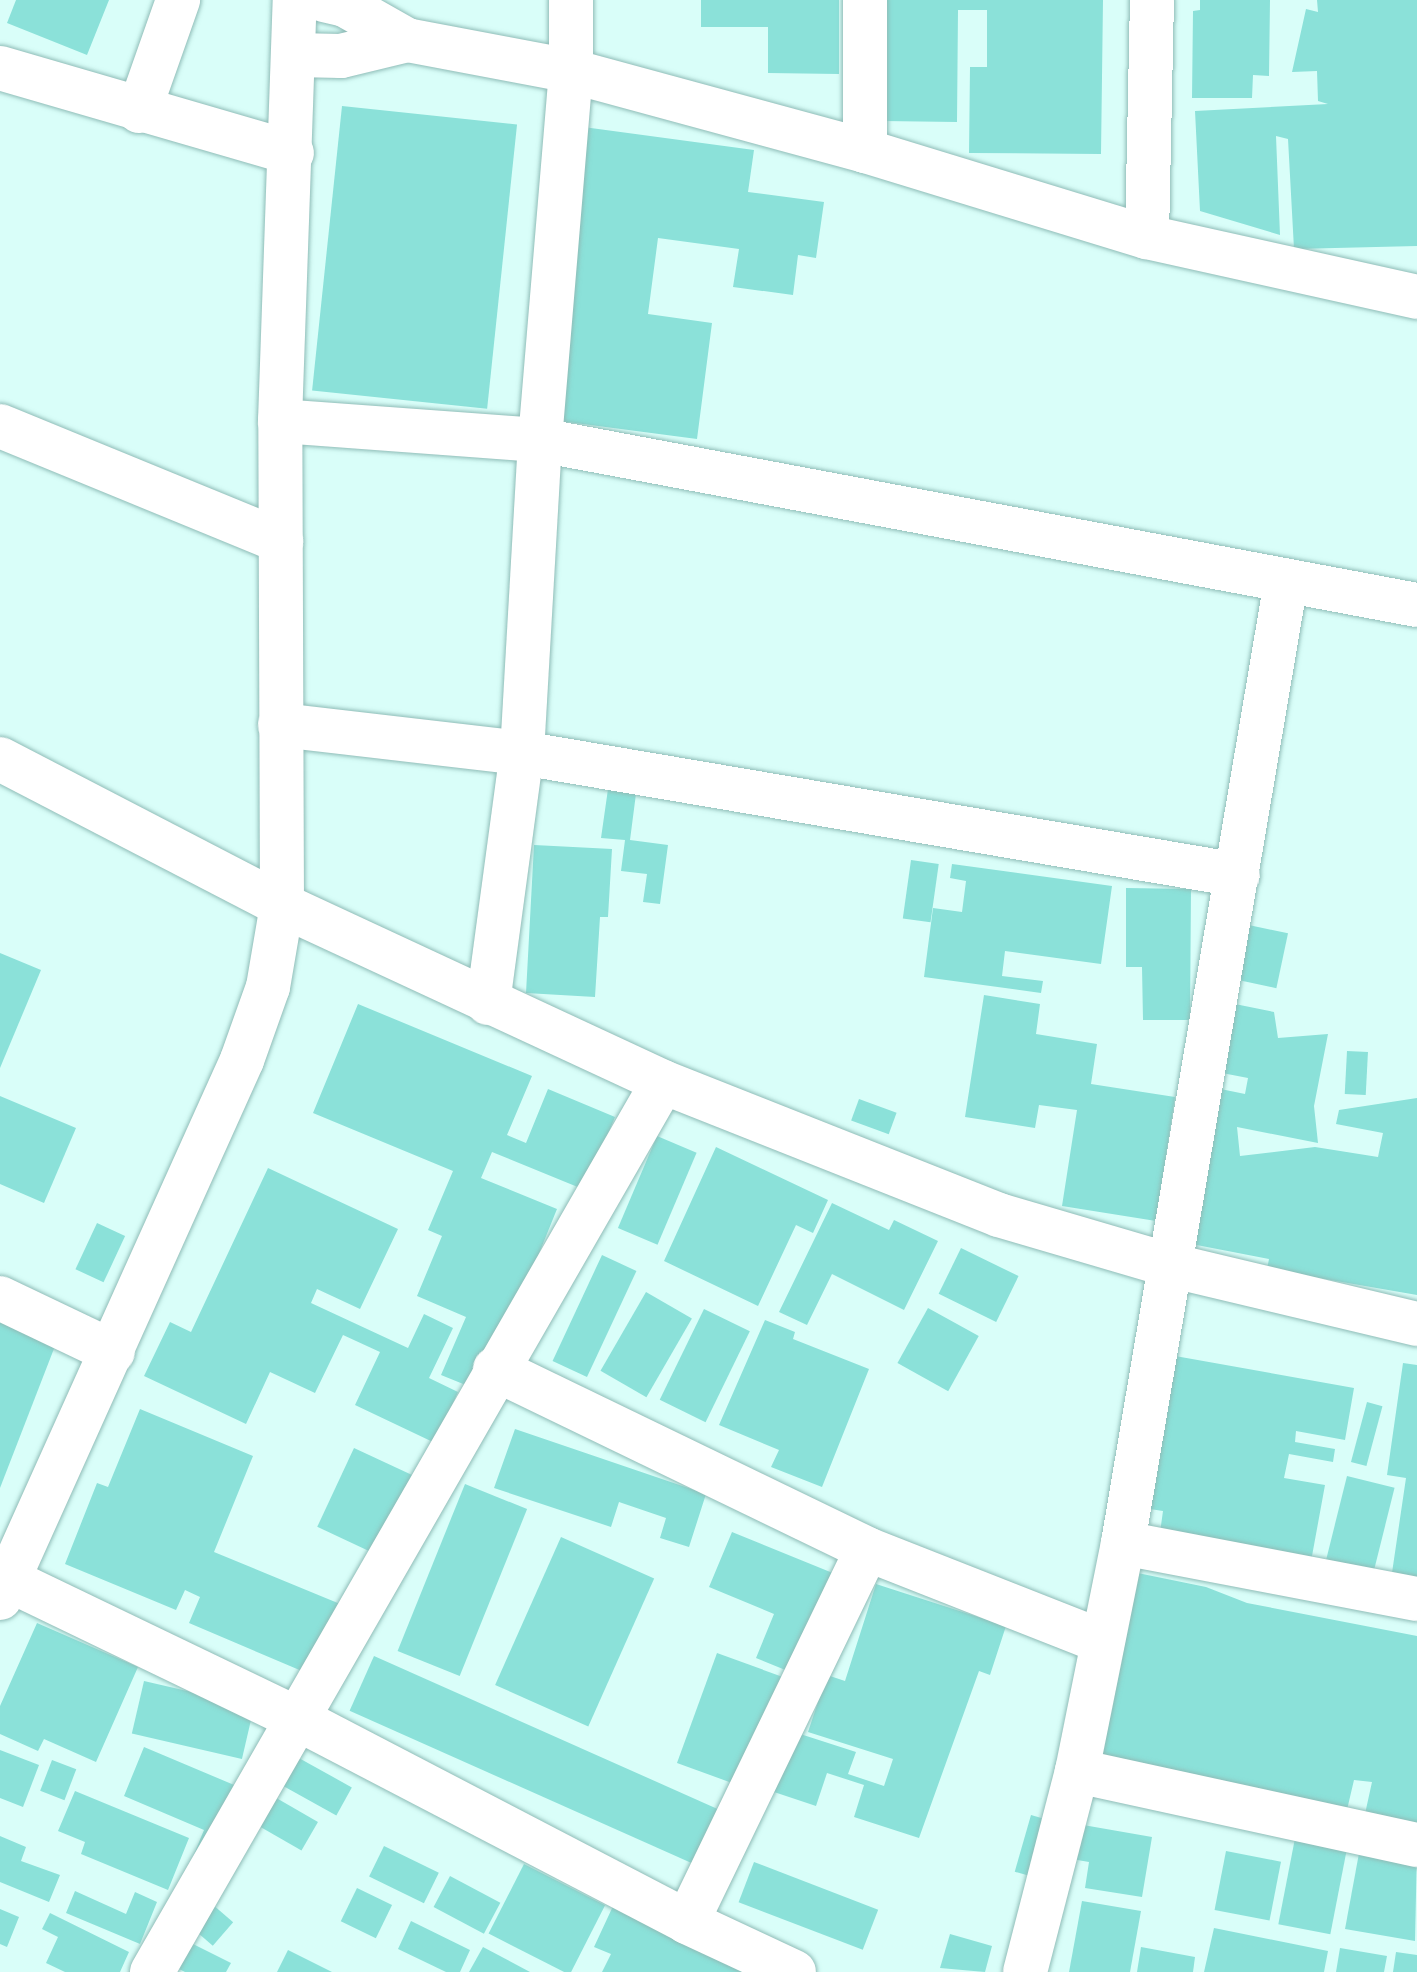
<!DOCTYPE html>
<html>
<head>
<meta charset="utf-8">
<style>
	body { margin:0 }
	#map { position:relative; width:1417px; height:1972px; overflow:hidden; background:#d9fef9; font-family:"Golos Text",sans-serif }
	div>[style] { position:absolute }
	[style*='--x'] { left:calc(var(--x)*1px); top:calc(var(--y)*1px); width:calc(var(--w)*1px); rotate:calc(var(--a)*1deg) }
	.building>* { inset:0; background:#8be1d9; transform-origin:0 0 }
	.roads { filter:drop-shadow(0 0 2px #8fbcb7) drop-shadow(0 0 2px #8fbcb7) }
	.street>* { height:44px; margin:-22px; padding:0 22px; transform-origin:22px; border-radius:22px; background:#fff }
	.secondary>* { height:44px; margin:-22px; padding:0 22px; transform-origin:22px; border-radius:22px; background:#fff }
	span { translate:-50% -50%; white-space:nowrap; text-align:center; line-height:1.15; -webkit-text-stroke:7px #d9fef9; paint-order:stroke }
</style>
</head>
<body>
<div id="map">
	<div class="building">
		<div style="clip-path:polygon(16px 0,109px 0,87px 55px,7px 23px)"></div>
		<div style="clip-path:polygon(701px 0,839px 0,839px 74px,768px 73px,768px 27px,701px 27px)"></div>
		<div style="clip-path:polygon(884px 0,1103px 0,1101px 154px,969px 153px,970px 67px,987px 67px,987px 10px,958px 10px,957px 122px,883px 121px)"></div>
		<div style="clip-path:polygon(1200px 0,1270px 0,1269px 76px,1253px 75px,1252px 98px,1192px 98px,1193px 11px,1200px 10px)"></div>
		<div style="clip-path:polygon(1317px 0,1417px 0,1417px 246px,1294px 249px,1288px 139px,1276px 136px,1280px 235px,1200px 211px,1195px 111px,1328px 104px,1318px 101px,1317px 71px,1292px 72px,1306px 9px,1318px 12px)"></div>
		<div style="left:342px;top:106px;width:176px;height:286px;rotate:6deg"></div>
		<div style="clip-path:polygon(576px 126px,754px 150px,748px 192px,824px 202px,816px 258px,798px 255px,793px 295px,733px 287px,739px 249px,658px 238px,648px 314px,712px 323px,697px 439px,537px 418px)"></div>
		<div style="clip-path:polygon(609px 782px,637px 786px,630px 840px,668px 845px,660px 904px,643px 902px,647px 874px,621px 871px,625px 840px,601px 838px)"></div>
		<div style="clip-path:polygon(534px 845px,612px 849px,608px 917px,600px 917px,595px 997px,526px 993px)"></div>
		<div style="left:911px;top:860px;width:28px;height:59px;rotate:8deg"></div>
		<div style="clip-path:polygon(952px 864px,1112px 886px,1101px 964px,1005px 951px,1002px 976px,1043px 981px,1041px 993px,924px 977px,933px 908px,962px 912px,966px 881px,950px 878px)"></div>
		<div style="clip-path:polygon(1126px 888px,1191px 889px,1190px 1020px,1143px 1020px,1142px 967px,1126px 967px)"></div>
		<div style="left:1244px;top:924px;width:45px;height:56px;rotate:12deg"></div>
		<div style="clip-path:polygon(0 953px,41px 970px,0 1068px)"></div>
		<div style="clip-path:polygon(984px 995px,1040px 1004px,1036px 1034px,1097px 1044px,1091px 1084px,1175px 1097px,1156px 1221px,1062px 1206px,1077px 1110px,1039px 1105px,1035px 1128px,965px 1117px)"></div>
		<div style="clip-path:polygon(1230px 1003px,1274px 1012px,1278px 1038px,1328px 1034px,1314px 1106px,1318px 1143px,1237px 1127px,1240px 1156px,1315px 1147px,1378px 1157px,1383px 1133px,1336px 1124px,1339px 1110px,1417px 1098px,1417px 1295px,1267px 1269px,1269px 1259px,1176px 1241px,1206px 1086px,1245px 1094px,1248px 1078px,1217px 1072px)"></div>
		<div style="clip-path:polygon(358px 1004px,532px 1076px,507px 1135px,526px 1143px,548px 1089px,615px 1117px,585px 1190px,492px 1152px,481px 1178px,557px 1209px,483px 1392px,441px 1375px,466px 1317px,417px 1296px,442px 1236px,428px 1230px,453px 1171px,313px 1113px)"></div>
		<div style="left:1347px;top:1051px;width:21px;height:43px;rotate:3deg"></div>
		<div style="clip-path:polygon(0 1096px,76px 1128px,44px 1203px,0 1184px)"></div>
		<div style="left:859px;top:1099px;width:40px;height:23px;rotate:20deg"></div>
		<div style="left:657px;top:1136px;width:43px;height:100px;rotate:23deg"></div>
		<div style="clip-path:polygon(716px 1147px,828px 1200px,813px 1233px,796px 1225px,758px 1306px,664px 1261px)"></div>
		<div style="clip-path:polygon(268px 1168px,398px 1229px,360px 1309px,317px 1289px,311px 1303px,408px 1348px,424px 1314px,453px 1328px,429px 1378px,458px 1392px,435px 1443px,355px 1405px,380px 1352px,343px 1335px,315px 1393px,270px 1372px,246px 1424px,144px 1376px,170px 1322px,191px 1332px)"></div>
		<div style="clip-path:polygon(832px 1203px,889px 1230px,894px 1220px,938px 1241px,904px 1310px,832px 1274px,807px 1325px,779px 1312px)"></div>
		<div style="left:97px;top:1223px;width:31px;height:51px;rotate:25deg"></div>
		<div style="left:961px;top:1248px;width:64px;height:51px;rotate:26deg"></div>
		<div style="left:602px;top:1255px;width:38px;height:117px;rotate:25deg"></div>
		<div style="left:646px;top:1292px;width:53px;height:91px;rotate:30deg"></div>
		<div style="clip-path:polygon(0 1304px,62px 1328px,0 1488px)"></div>
		<div style="left:928px;top:1308px;width:58px;height:63px;rotate:29deg"></div>
		<div style="left:704px;top:1309px;width:51px;height:101px;rotate:26deg"></div>
		<div style="clip-path:polygon(765px 1320px,795px 1332px,793px 1339px,869px 1369px,822px 1487px,771px 1467px,779px 1450px,719px 1425px)"></div>
		<div style="clip-path:polygon(1164px 1354px,1354px 1388px,1345px 1440px,1296px 1431px,1295px 1442px,1335px 1449px,1333px 1462px,1289px 1454px,1284px 1478px,1325px 1485px,1310px 1567px,1159px 1540px,1163px 1511px,1137px 1507px)"></div>
		<div style="clip-path:polygon(1403px 1363px,1417px 1365px,1417px 1597px,1389px 1593px,1406px 1478px,1387px 1475px)"></div>
		<div style="left:1367px;top:1402px;width:16px;height:62px;rotate:15deg"></div>
		<div style="clip-path:polygon(140px 1409px,253px 1456px,214px 1552px,345px 1606px,316px 1677px,189px 1623px,200px 1597px,185px 1590px,176px 1610px,65px 1564px,97px 1483px,108px 1487px)"></div>
		<div style="clip-path:polygon(515px 1429px,706px 1494px,689px 1547px,660px 1538px,666px 1518px,619px 1502px,611px 1527px,494px 1488px)"></div>
		<div style="left:354px;top:1448px;width:67px;height:87px;rotate:25deg"></div>
		<div style="left:1347px;top:1476px;width:49px;height:101px;rotate:14deg"></div>
		<div style="left:465px;top:1484px;width:67px;height:180px;rotate:22deg"></div>
		<div style="clip-path:polygon(732px 1532px,845px 1578px,805px 1678px,756px 1658px,774px 1614px,709px 1587px)"></div>
		<div style="left:561px;top:1537px;width:102px;height:162px;rotate:24deg"></div>
		<div style="clip-path:polygon(1123px 1570px,1206px 1587px,1247px 1603px,1417px 1636px,1417px 1835px,1363px 1823px,1372px 1782px,1354px 1780px,1346px 1814px,1088px 1758px)"></div>
		<div style="clip-path:polygon(876px 1584px,1006px 1626px,990px 1675px,979px 1671px,919px 1838px,854px 1817px,864px 1785px,827px 1773px,816px 1806px,774px 1792px,794px 1732px,856px 1752px,848px 1774px,884px 1786px,893px 1759px,808px 1732px,827px 1675px,845px 1681px)"></div>
		<div style="clip-path:polygon(37px 1623px,138px 1667px,96px 1762px,44px 1739px,38px 1751px,0 1734px,0 1706px)"></div>
		<div style="left:717px;top:1653px;width:70px;height:117px;rotate:20deg"></div>
		<div style="left:374px;top:1656px;width:392px;height:60px;rotate:24deg"></div>
		<div style="left:144px;top:1681px;width:113px;height:54px;rotate:13deg"></div>
		<div style="clip-path:polygon(144px 1747px,246px 1790px,181px 1886px,204px 1830px,124px 1796px)"></div>
		<div style="clip-path:polygon(0 1750px,39px 1765px,23px 1807px,0 1798px)"></div>
		<div style="left:288px;top:1752px;width:73px;height:32px;rotate:29deg"></div>
		<div style="left:52px;top:1760px;width:26px;height:33px;rotate:21deg"></div>
		<div style="clip-path:polygon(75px 1791px,189px 1838px,168px 1890px,81px 1854px,85px 1842px,58px 1831px)"></div>
		<div style="left:266px;top:1792px;width:60px;height:33px;rotate:30deg"></div>
		<div style="left:1031px;top:1815px;width:25px;height:59px;rotate:16deg"></div>
		<div style="clip-path:polygon(1066px 1822px,1152px 1837px,1142px 1897px,1085px 1888px,1089px 1862px,1060px 1857px)"></div>
		<div style="left:1297px;top:1828px;width:53px;height:98px;rotate:11deg"></div>
		<div style="clip-path:polygon(0 1836px,26px 1847px,21px 1861px,60px 1875px,49px 1902px,0 1882px)"></div>
		<div style="clip-path:polygon(1362px 1837px,1417px 1847px,1415px 1941px,1345px 1929px)"></div>
		<div style="left:384px;top:1846px;width:61px;height:34px;rotate:26deg"></div>
		<div style="left:1226px;top:1851px;width:56px;height:60px;rotate:11deg"></div>
		<div style="left:754px;top:1862px;width:133px;height:43px;rotate:21deg"></div>
		<div style="left:524px;top:1864px;width:91px;height:78px;rotate:27deg"></div>
		<div style="left:450px;top:1876px;width:57px;height:35px;rotate:28deg"></div>
		<div style="left:357px;top:1888px;width:39px;height:37px;rotate:26deg"></div>
		<div style="clip-path:polygon(75px 1891px,126px 1914px,135px 1892px,157px 1902px,140px 1944px,66px 1913px)"></div>
		<div style="clip-path:polygon(1082px 1901px,1141px 1911px,1130px 1972px,1069px 1972px)"></div>
		<div style="left:212px;top:1904px;width:28px;height:31px;rotate:41deg"></div>
		<div style="clip-path:polygon(614px 1904px,745px 1964px,741px 1972px,602px 1972px,611px 1954px,594px 1947px)"></div>
		<div style="clip-path:polygon(0 1909px,19px 1917px,7px 1947px,0 1944px)"></div>
		<div style="clip-path:polygon(50px 1913px,129px 1952px,120px 1972px,65px 1972px,46px 1963px,58px 1937px,42px 1929px)"></div>
		<div style="clip-path:polygon(411px 1921px,470px 1950px,460px 1972px,446px 1972px,398px 1949px)"></div>
		<div style="clip-path:polygon(1214px 1928px,1328px 1951px,1324px 1972px,1204px 1972px)"></div>
		<div style="clip-path:polygon(950px 1934px,992px 1946px,985px 1972px,940px 1968px)"></div>
		<div style="clip-path:polygon(183px 1939px,231px 1963px,226px 1972px,185px 1972px,171px 1965px)"></div>
		<div style="clip-path:polygon(483px 1947px,530px 1972px,469px 1972px)"></div>
		<div style="clip-path:polygon(1141px 1947px,1195px 1957px,1193px 1972px,1137px 1972px)"></div>
		<div style="clip-path:polygon(1340px 1948px,1387px 1956px,1384px 1972px,1336px 1972px)"></div>
		<div style="clip-path:polygon(288px 1950px,332px 1972px,277px 1972px)"></div>
		<div style="clip-path:polygon(1396px 1952px,1417px 1955px,1417px 1972px,1393px 1972px)"></div>
	</div>
	<div class="roads">
		<div class="street">
			<div style="--x:0;--y:68;--w:304;--a:16.2"></div>
			<div style="--x:139;--y:111;--w:118;--a:-70.6"></div>
			<div style="--x:865;--y:151;--w:151;--a:-90"></div>
			<div style="--x:1147;--y:237;--w:237;--a:-88.8"></div>
			<div style="--x:280;--y:421;--w:261;--a:4.2"></div>
			<div style="--x:540;--y:440;--w:892;--a:10.66"></div>
			<div style="--x:0;--y:426;--w:304;--a:22.3"></div>
			<div style="--x:280;--y:725;--w:244;--a:6.6"></div>
			<div style="--x:522;--y:753;--w:726;--a:9.67"></div>
			<div style="--x:0;--y:759;--w:318;--a:27.4"></div>
			<div style="--x:282;--y:905;--w:420;--a:24.9"></div>
			<div style="--x:663;--y:1082;--w:361;--a:21.6"></div>
			<div style="--x:999;--y:1215;--w:177;--a:16.4"></div>
			<div style="--x:1169;--y:1265;--w:255;--a:13.4"></div>
			<div style="--x:488;--y:1003;--w:252;--a:-82.3"></div>
			<div style="--x:522;--y:753;--w:314;--a:-86.7"></div>
			<div style="--x:540;--y:440;--w:370;--a:-85.2"></div>
			<div style="--x:571;--y:71;--w:71;--a:-90"></div>
			<div style="--x:0;--y:1298;--w:125;--a:25.5"></div>
			<div style="--x:495;--y:1369;--w:413;--a:25.8"></div>
			<div style="--x:867;--y:1549;--w:251;--a:21.5"></div>
			<div style="--x:1123;--y:1543;--w:299;--a:10.8"></div>
			<div style="--x:9;--y:1580;--w:316;--a:25.7"></div>
			<div style="--x:294;--y:1717;--w:443;--a:27.5"></div>
			<div style="--x:687;--y:1922;--w:118;--a:25"></div>
			<div style="--x:1077;--y:1771;--w:348;--a:12.3"></div>
			<div style="--x:687;--y:1922;--w:414;--a:-64.2"></div>
			<div style="--x:152;--y:1972;--w:1026;--a:-60.14"></div>
			<div style="--x:1025;--y:1972;--w:208;--a:-75.5"></div>
			<div style="--x:1077;--y:1771;--w:233;--a:-78.6"></div>
			<div style="--x:1123;--y:1543;--w:976;--a:-80.38"></div>
		</div>
		<div class="secondary">
			<div style="--x:324;--y:0;--w:22;--a:13"></div>
			<div style="--x:345;--y:5;--w:71;--a:29.4"></div>
			<div style="--x:407;--y:40;--w:167;--a:10.7"></div>
			<div style="--x:571;--y:71;--w:305;--a:15.2"></div>
			<div style="--x:865;--y:151;--w:295;--a:17"></div>
			<div style="--x:1147;--y:237;--w:277;--a:12.5"></div>
			<div style="--x:295;--y:55;--w:46;--a:1.2"></div>
			<div style="--x:341;--y:56;--w:68;--a:-13.6"></div>
			<div style="--x:0;--y:1598;--w:590;--a:-65.78"></div>
			<div style="--x:242;--y:1060;--w:77;--a:-70.4"></div>
			<div style="--x:268;--y:987;--w:83;--a:-80.3"></div>
			<div style="--x:282;--y:905;--w:484;--a:-90.2"></div>
			<div style="--x:280;--y:421;--w:421;--a:-88"></div>
		</div>
	</div>
</div>
</body>
</html>
